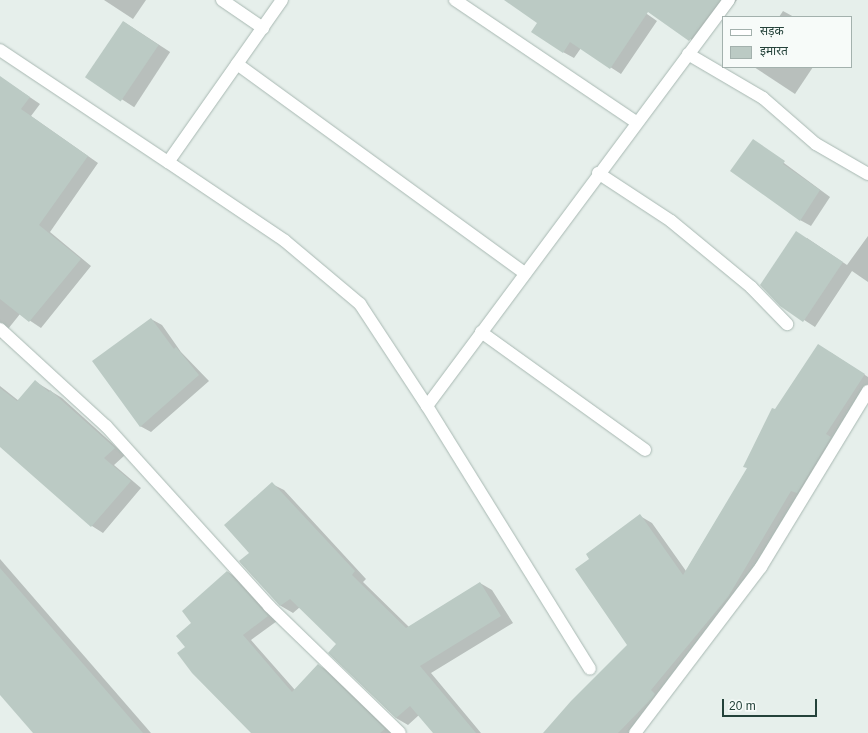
<!DOCTYPE html>
<html>
<head>
<meta charset="utf-8">
<style>
	body { margin:0 }
	#map { position:relative; width:868px; height:733px; overflow:hidden; background:#e6efeb; font-family:Arial,"Noto Sans Devanagari",sans-serif }
	div>[style] { position:absolute }
	[style*='--x'] { left:calc(var(--x)*1px); top:calc(var(--y)*1px); width:calc(var(--w)*1px); rotate:calc(var(--a)*1deg) }
	.shadow>* { inset:0; background:#0003; transform-origin:0 0 }
	.building>* { inset:0; background:#bbcac4; transform-origin:0 0 }
	.roads { filter:drop-shadow(0 0 1px #a8b8b2) drop-shadow(0 0 1px #a8b8b2) }
	.street>* { height:12px; margin:-6px; padding:0 6px; transform-origin:6px; border-radius:6px; background:#fff }
	span { translate:-50% -50%; white-space:nowrap; text-align:center; line-height:1.15; -webkit-text-stroke:4px #f7fbf9; paint-order:stroke }
	.legend { position:absolute; left:722px; top:16px; width:130px; height:52px; box-sizing:border-box; background:#f7fbf9; border:1px solid #a3b1ad; margin:0; padding:5px 7px; list-style:none; font-size:12px; color:#24423a }
	.legend li { display:flex; align-items:center; gap:8px; height:20px }
	.legend b { width:20px; border:1px solid #a3b1ad }
	.scale { position:absolute; left:722px; top:699px; width:95px; height:18px; box-sizing:border-box; border:2px solid #24423a; border-top:0; padding-left:5px; font-size:12px; line-height:14px; white-space:nowrap; color:#24423a; -webkit-text-stroke:3px #f7fbf9; paint-order:stroke }
</style>
</head>
<body>
<div id="map">
	<div class="shadow">
		<div style="clip-path:polygon(104px 0,146px 0,133px 19px)"></div>
		<div style="clip-path:polygon(506px 0,627px 0,657px 21px,621px 74px,581px 48px,574px 58px,563px 52px,538px 22px)"></div>
		<div style="clip-path:polygon(651px 0,737px 0,701px 46px,645px 9px)"></div>
		<div style="clip-path:polygon(783px 11px,794px 17px,779px 17px)"></div>
		<div style="left:124px;top:22px;width:55px;height:66px;rotate:33deg"></div>
		<div style="clip-path:polygon(754px 67px,813px 67px,795px 94px)"></div>
		<div style="clip-path:polygon(0 77px,40px 104px,31px 116px,98px 163px,50px 232px,91px 266px,41px 328px,20px 314px,0 339px)"></div>
		<div style="clip-path:polygon(753px 140px,830px 197px,811px 226px,800px 220px)"></div>
		<div style="clip-path:polygon(868px 236px,868px 282px,852px 271px,815px 327px,781px 305px,807px 238px,847px 265px)"></div>
		<div style="clip-path:polygon(151px 319px,162px 325px,181px 352px,209px 381px,151px 432px,140px 426px)"></div>
		<div style="clip-path:polygon(830px 352px,868px 377px,868px 395px,809px 499px,803px 497px,663px 698px,667px 701px,637px 733px,545px 733px,628px 645px,591px 559px,640px 516px,652px 523px,686px 571px,748px 468px,776px 411px)"></div>
		<div style="clip-path:polygon(36px 382px,62px 398px,125px 455px,114px 465px,141px 488px,103px 533px,92px 526px,0 446px,0 386px,19px 401px)"></div>
		<div style="clip-path:polygon(272px 484px,284px 490px,366px 579px,363px 582px,409px 627px,480px 583px,492px 590px,513px 623px,431px 673px,481px 733px,434px 733px,419px 715px,408px 725px,396px 718px,329px 653px,337px 644px,300px 607px,293px 613px,281px 606px,240px 562px,250px 553px)"></div>
		<div style="clip-path:polygon(0 559px,151px 733px,34px 733px,0 693px)"></div>
		<div style="clip-path:polygon(228px 572px,237px 578px,277px 621px,251px 640px,295px 690px,318px 665px,327px 670px,392px 733px,253px 733px,187px 647px,193px 623px)"></div>
	</div>
	<div class="building">
		<div style="clip-path:polygon(504px 0,720px 0,689px 41px,648px 12px,610px 69px,570px 42px,563px 53px,531px 32px,537px 23px)"></div>
		<div style="left:123px;top:21px;width:43px;height:68px;rotate:34deg"></div>
		<div style="clip-path:polygon(0 76px,30px 97px,21px 109px,88px 156px,39px 225px,81px 259px,29px 322px,0 299px)"></div>
		<div style="clip-path:polygon(753px 139px,785px 161px,783px 164px,820px 190px,800px 221px,730px 171px)"></div>
		<div style="clip-path:polygon(796px 231px,843px 262px,803px 322px,780px 306px,760px 285px)"></div>
		<div style="clip-path:polygon(151px 318px,174px 349px,176px 347px,199px 375px,140px 427px,92px 361px)"></div>
		<div style="clip-path:polygon(818px 344px,865px 374px,826px 434px,831px 437px,797px 493px,791px 491px,728px 597px,651px 690px,655px 694px,653px 697px,618px 733px,543px 733px,571px 701px,627px 645px,575px 569px,589px 559px,586px 554px,640px 514px,683px 575px,747px 468px,743px 467px,772px 408px,775px 409px)"></div>
		<div style="clip-path:polygon(35px 380px,49px 392px,50px 390px,115px 448px,104px 458px,131px 481px,91px 527px,0 447px,0 388px,17px 401px)"></div>
		<div style="clip-path:polygon(272px 482px,355px 571px,352px 575px,406px 628px,480px 582px,501px 616px,420px 666px,476px 733px,433px 733px,410px 706px,396px 718px,328px 653px,336px 644px,290px 599px,280px 606px,239px 561px,249px 553px,224px 525px)"></div>
		<div style="clip-path:polygon(0 568px,143px 733px,33px 733px,0 695px)"></div>
		<div style="clip-path:polygon(227px 571px,268px 616px,243px 635px,292px 692px,318px 664px,385px 729px,380px 733px,251px 733px,192px 673px,177px 653px,185px 647px,176px 636px,191px 623px,182px 611px)"></div>
	</div>
	<div class="roads">
		<div class="street">
			<div style="--x:222;--y:0;--w:50;--a:34.3"></div>
			<div style="--x:282;--y:0;--w:198;--a:125.1"></div>
			<div style="--x:168;--y:162;--w:141;--a:34"></div>
			<div style="--x:285;--y:241;--w:98;--a:40"></div>
			<div style="--x:360;--y:304;--w:122;--a:56.7"></div>
			<div style="--x:427;--y:406;--w:309;--a:58.2"></div>
			<div style="--x:455;--y:0;--w:218;--a:34"></div>
			<div style="--x:0;--y:50;--w:202;--a:33.7"></div>
			<div style="--x:688;--y:54;--w:87;--a:30.4"></div>
			<div style="--x:763;--y:98;--w:70;--a:41"></div>
			<div style="--x:816;--y:144;--w:60;--a:30"></div>
			<div style="--x:237;--y:64;--w:356;--a:36"></div>
			<div style="--x:598;--y:173;--w:87;--a:33.3"></div>
			<div style="--x:671;--y:221;--w:104;--a:39.5"></div>
			<div style="--x:751;--y:287;--w:52;--a:45.8"></div>
			<div style="--x:0;--y:329;--w:144;--a:42.5"></div>
			<div style="--x:106;--y:426;--w:243;--a:47.8"></div>
			<div style="--x:269;--y:606;--w:182;--a:44.1"></div>
			<div style="--x:481;--y:332;--w:202;--a:35.7"></div>
			<div style="--x:427;--y:406;--w:506;--a:-53.36"></div>
			<div style="--x:635;--y:733;--w:208;--a:-52.8"></div>
			<div style="--x:761;--y:567;--w:206;--a:-58.7"></div>
		</div>
	</div>
	<ul class="legend">
	<li><b style="height:5px;background:#fff"></b>सड़क</li>
	<li><b style="height:11px;background:#bbcac4"></b>इमारत</li>
	</ul>
	<div class="scale">20 m</div>
</div>
</body>
</html>
